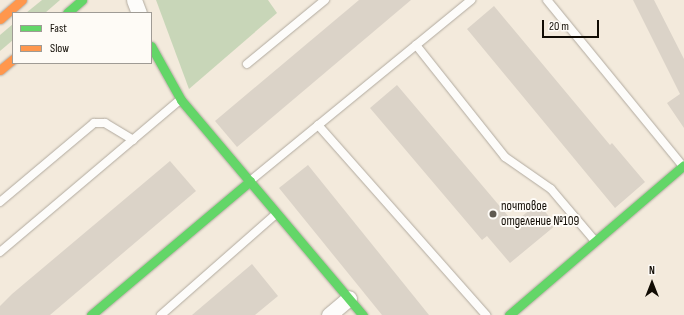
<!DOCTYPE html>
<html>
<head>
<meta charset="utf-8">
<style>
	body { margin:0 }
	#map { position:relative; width:684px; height:315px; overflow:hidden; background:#f3eadc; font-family:"Sofia Sans Condensed",sans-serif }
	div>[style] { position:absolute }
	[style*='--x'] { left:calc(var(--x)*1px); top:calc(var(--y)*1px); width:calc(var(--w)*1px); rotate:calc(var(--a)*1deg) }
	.green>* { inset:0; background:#c8d6b8 }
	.building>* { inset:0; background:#dbd3c8 }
	.roads { filter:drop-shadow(0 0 1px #b1aa9f) drop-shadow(0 0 1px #b1aa9f) }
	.lane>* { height:8px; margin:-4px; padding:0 4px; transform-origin:4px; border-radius:4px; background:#fdfcfa }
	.street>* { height:15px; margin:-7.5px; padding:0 7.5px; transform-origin:7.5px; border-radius:7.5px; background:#fdfcfa }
	.fast>* { height:9px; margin:-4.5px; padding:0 4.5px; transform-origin:4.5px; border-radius:4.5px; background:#63d668 }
	.slow>* { height:9px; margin:-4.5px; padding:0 4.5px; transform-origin:4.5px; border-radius:4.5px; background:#ff974d }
	.dots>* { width:11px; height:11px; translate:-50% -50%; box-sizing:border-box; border:2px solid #fefbf6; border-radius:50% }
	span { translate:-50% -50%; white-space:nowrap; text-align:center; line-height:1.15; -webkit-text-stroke:4px #fefbf6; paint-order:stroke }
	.poi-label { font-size:13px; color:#110c04 }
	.left { translate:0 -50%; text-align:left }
	.legend { position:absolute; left:12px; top:12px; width:140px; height:52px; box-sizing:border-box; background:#fefbf6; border:1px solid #9f9b95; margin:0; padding:5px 7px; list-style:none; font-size:12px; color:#110c04 }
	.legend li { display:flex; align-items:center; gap:8px; height:20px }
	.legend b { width:20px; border:1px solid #9f9b95 }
	.north { position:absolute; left:632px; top:263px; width:40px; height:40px; -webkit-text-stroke:3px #fefbf6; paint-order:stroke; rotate:0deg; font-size:11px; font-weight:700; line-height:16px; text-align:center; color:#110c04 }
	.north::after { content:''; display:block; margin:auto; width:14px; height:18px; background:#110c04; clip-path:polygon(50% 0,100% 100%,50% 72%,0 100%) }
	.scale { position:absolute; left:542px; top:20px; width:57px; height:18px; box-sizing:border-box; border:2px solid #110c04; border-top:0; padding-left:5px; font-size:12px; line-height:14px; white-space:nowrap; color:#110c04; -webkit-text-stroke:3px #fefbf6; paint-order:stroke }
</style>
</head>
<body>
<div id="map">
	<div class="green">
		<div style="clip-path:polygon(42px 0,60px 0,45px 13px,26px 13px)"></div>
		<div style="clip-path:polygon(156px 0,268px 0,277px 13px,189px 89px)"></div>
		<div style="clip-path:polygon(13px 24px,13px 40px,0 51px,0 35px)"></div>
	</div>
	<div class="building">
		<div style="clip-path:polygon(359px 0,411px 0,237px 147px,215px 121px)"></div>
		<div style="clip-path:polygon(633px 0,654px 0,684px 59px,684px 128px,667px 103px,680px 94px)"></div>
		<div style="clip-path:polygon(494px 6px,610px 145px,612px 143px,645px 182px,615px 208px,467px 29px)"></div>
		<div style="clip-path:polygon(397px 85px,514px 223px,538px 203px,556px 225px,510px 263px,487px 236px,482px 240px,370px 108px)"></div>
		<div style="clip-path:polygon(170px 161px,196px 191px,50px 315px,0 315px,0 306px,12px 294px)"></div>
		<div style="clip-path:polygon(308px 165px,429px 315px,382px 315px,279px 188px)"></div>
		<div style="clip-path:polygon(252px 264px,278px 296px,255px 315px,192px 315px)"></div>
	</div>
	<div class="roads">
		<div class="lane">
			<div style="--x:547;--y:0;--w:213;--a:50.7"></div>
			<div style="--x:416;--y:45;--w:143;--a:51.5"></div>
			<div style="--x:505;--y:157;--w:56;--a:34.8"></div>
			<div style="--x:551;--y:189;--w:68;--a:49.8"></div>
			<div style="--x:247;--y:64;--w:101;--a:-39.4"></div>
			<div style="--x:318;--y:125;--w:254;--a:48.5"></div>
			<div style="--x:250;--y:181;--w:286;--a:-39.3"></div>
			<div style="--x:0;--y:202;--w:123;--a:-40"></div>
			<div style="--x:94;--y:123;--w:11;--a:0"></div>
			<div style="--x:105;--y:123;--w:33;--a:31"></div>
			<div style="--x:0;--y:252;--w:236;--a:-40.2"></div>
			<div style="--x:161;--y:315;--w:153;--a:-41.3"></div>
		</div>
		<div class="street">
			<div style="--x:134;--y:0;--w:14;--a:69"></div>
			<div style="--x:329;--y:315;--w:26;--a:-40"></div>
		</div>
		<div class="fast">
			<div style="--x:67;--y:13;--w:20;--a:-41"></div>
			<div style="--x:151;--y:46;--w:62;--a:60.9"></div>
			<div style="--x:181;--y:100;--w:282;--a:49.8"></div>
			<div style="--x:91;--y:315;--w:208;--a:-40.1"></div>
			<div style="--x:509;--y:315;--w:230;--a:-40.6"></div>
		</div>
		<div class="slow">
			<div style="--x:0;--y:19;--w:29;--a:-41"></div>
			<div style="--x:0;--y:70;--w:17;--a:-40"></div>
		</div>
	</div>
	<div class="dots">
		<div style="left:493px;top:214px;background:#605a50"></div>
	</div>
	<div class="poi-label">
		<span class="left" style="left:501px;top:214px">почтовое<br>отделение №109</span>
	</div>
	<ul class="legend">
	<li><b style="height:5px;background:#63d668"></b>Fast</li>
	<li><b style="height:5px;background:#ff974d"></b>Slow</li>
	</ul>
	<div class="north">N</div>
	<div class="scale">20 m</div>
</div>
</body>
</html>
